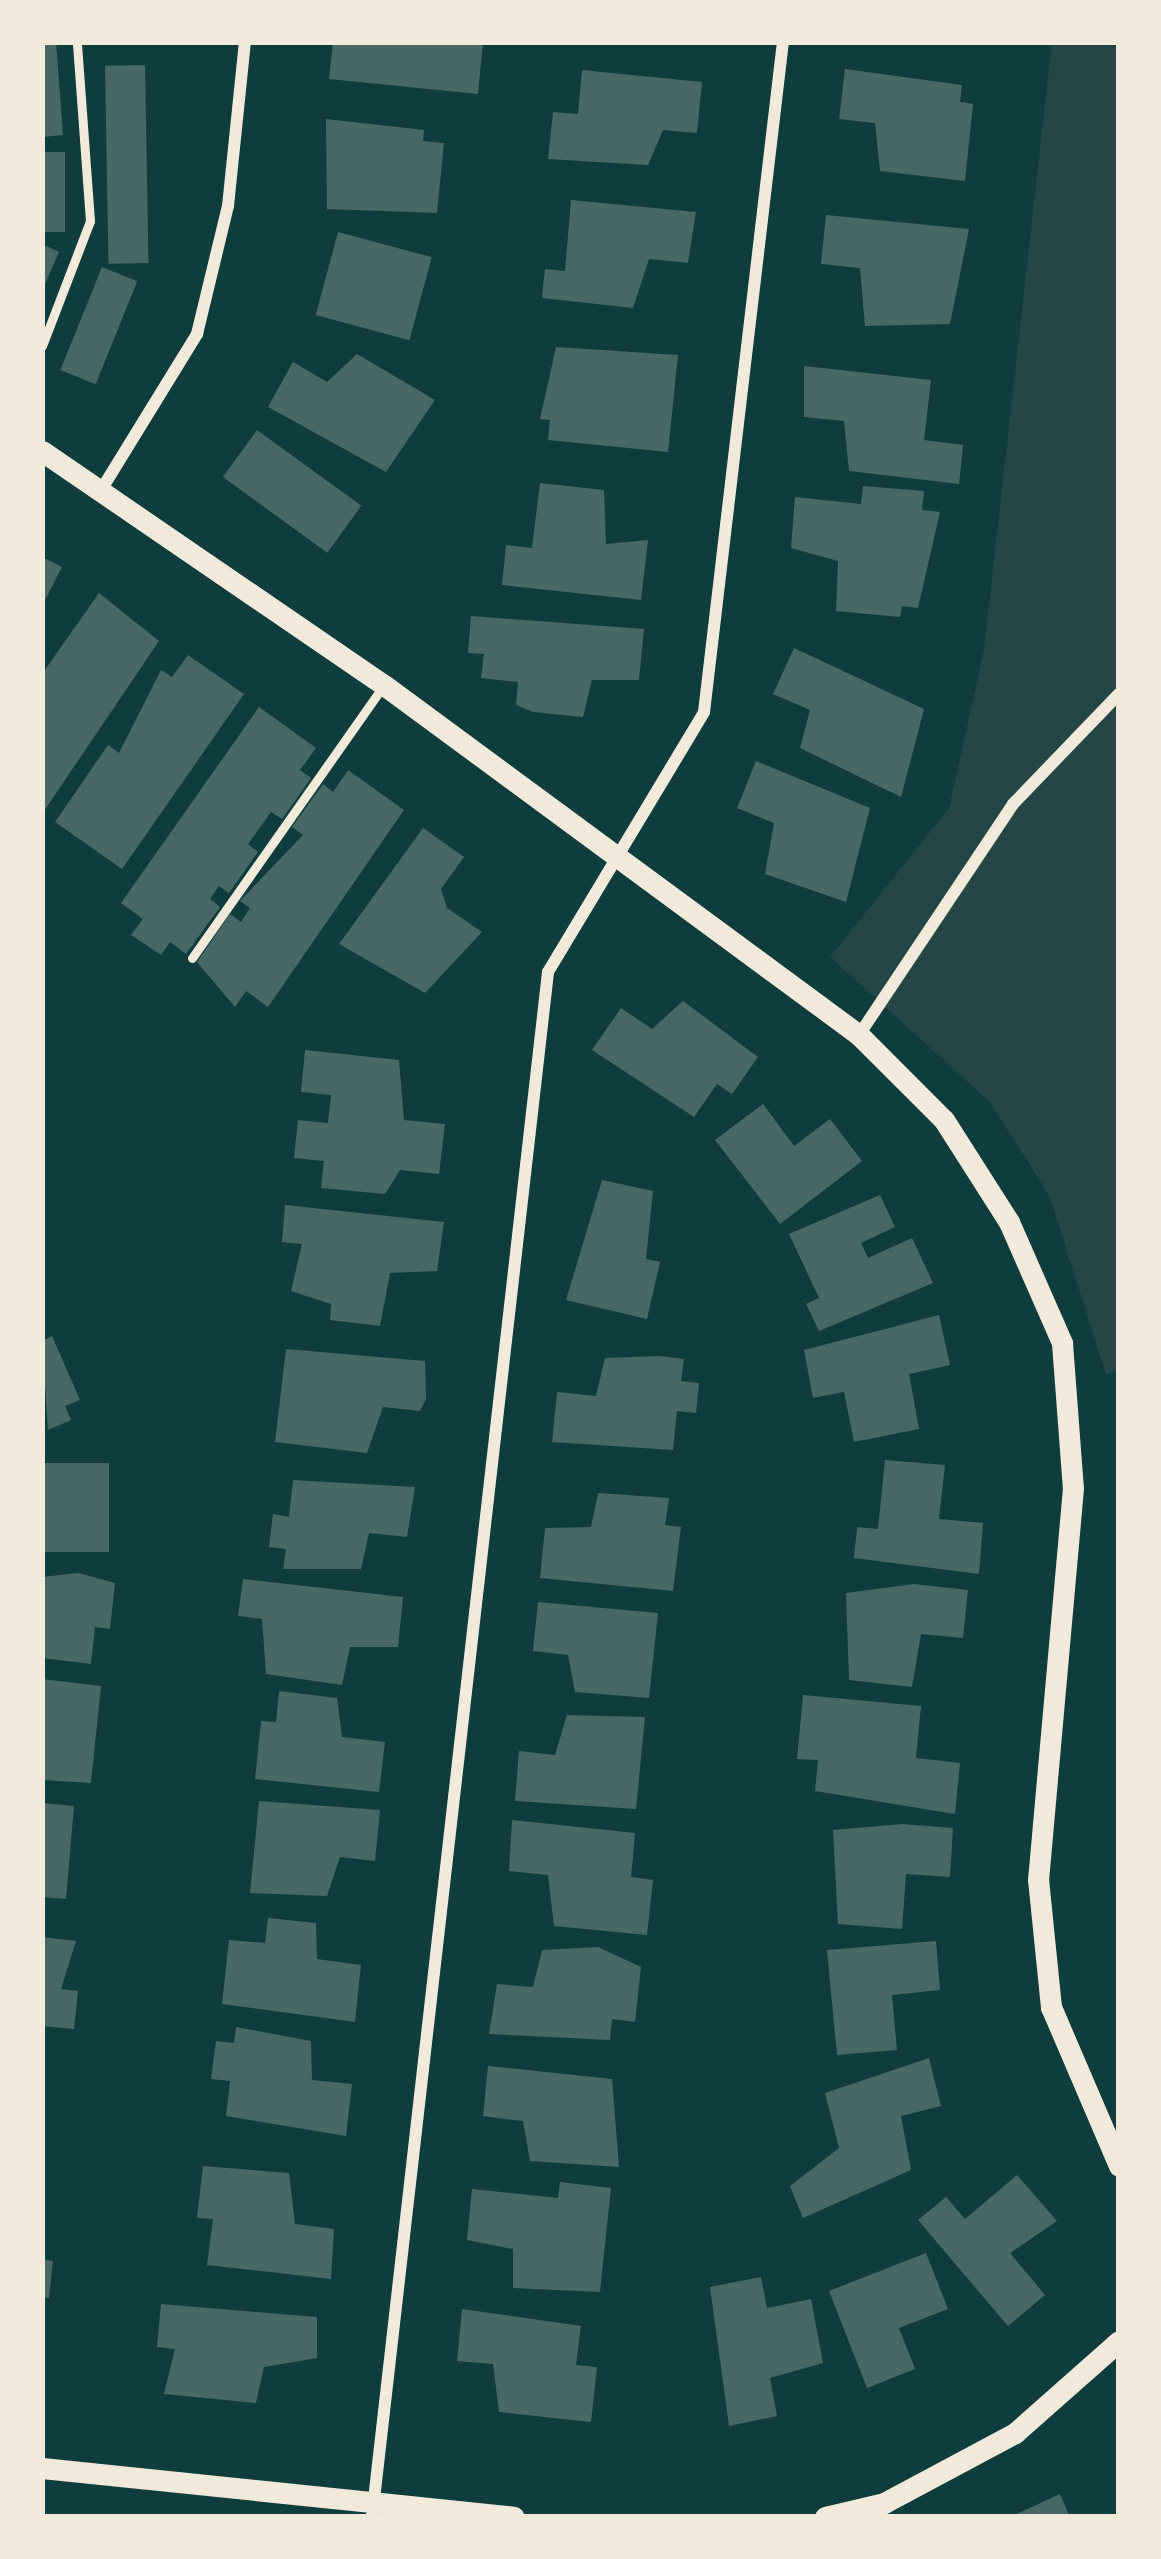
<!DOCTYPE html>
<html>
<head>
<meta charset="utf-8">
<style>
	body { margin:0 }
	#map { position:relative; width:1161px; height:2559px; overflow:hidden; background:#0f3d3e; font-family:Merriweather,serif }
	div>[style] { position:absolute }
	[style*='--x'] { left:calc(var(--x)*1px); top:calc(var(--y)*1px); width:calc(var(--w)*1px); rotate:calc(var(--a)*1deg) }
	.green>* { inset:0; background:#244646 }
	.building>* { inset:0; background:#486865; transform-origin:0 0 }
	.service>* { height:9px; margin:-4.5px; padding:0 4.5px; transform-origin:4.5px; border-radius:4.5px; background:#f1e9da }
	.minor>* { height:12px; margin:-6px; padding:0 6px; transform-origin:6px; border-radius:6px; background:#f1e9da }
	.tertiary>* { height:21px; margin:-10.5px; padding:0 10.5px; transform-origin:10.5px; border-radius:10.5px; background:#f1e9da }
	span { translate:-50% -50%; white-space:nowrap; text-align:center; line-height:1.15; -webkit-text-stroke:9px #f1e9da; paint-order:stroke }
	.frame { position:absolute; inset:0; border:45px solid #f1e9da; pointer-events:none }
</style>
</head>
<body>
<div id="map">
	<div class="green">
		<div style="clip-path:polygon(1052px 42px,1119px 42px,1119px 1371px,1106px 1374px,1049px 1195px,989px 1101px,830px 957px,949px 808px,984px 650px)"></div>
	</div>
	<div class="building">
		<div style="clip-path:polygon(42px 42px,56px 42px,63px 135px,42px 137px)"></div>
		<div style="clip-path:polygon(333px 42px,483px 42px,478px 94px,329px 79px)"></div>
		<div style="left:145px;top:65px;width:198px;height:40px;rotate:89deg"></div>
		<div style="clip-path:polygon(845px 69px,962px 85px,960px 102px,973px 104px,965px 181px,880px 171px,875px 123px,839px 119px)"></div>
		<div style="clip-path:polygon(582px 70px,702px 82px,697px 133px,663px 130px,648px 165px,548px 159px,553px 112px,578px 114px)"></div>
		<div style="clip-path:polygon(326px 119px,424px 130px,423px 141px,444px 143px,437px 213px,327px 209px)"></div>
		<div style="left:42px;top:152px;width:23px;height:80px"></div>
		<div style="clip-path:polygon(571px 200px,696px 212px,688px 263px,649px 259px,633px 308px,542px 298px,545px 269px,565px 271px)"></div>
		<div style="clip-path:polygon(826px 215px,969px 229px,950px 324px,865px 326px,860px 268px,821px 264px)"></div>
		<div style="left:338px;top:232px;width:97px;height:86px;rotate:15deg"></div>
		<div style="clip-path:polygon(42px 244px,59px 252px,42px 291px)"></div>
		<div style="left:102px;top:267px;width:38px;height:111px;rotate:22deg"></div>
		<div style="clip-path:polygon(556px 347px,678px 355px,668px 452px,548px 440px,550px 420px,540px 419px)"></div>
		<div style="clip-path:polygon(357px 354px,435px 400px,386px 472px,268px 407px,293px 362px,327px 382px)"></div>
		<div style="clip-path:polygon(804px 366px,931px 380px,924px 440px,963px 445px,959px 484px,849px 471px,844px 421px,804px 417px)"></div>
		<div style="left:257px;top:430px;width:129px;height:58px;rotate:36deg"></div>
		<div style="clip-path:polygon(540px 483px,604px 490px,606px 544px,648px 540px,641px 600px,502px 585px,506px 545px,532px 548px)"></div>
		<div style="clip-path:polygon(863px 486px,924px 491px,922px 510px,940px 512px,918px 608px,902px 606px,900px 617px,836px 611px,838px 561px,791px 548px,795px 497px,861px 504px)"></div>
		<div style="clip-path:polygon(42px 557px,62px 567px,42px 606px)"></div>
		<div style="clip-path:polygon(99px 593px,159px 641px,42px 814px,42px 674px)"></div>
		<div style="clip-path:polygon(471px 616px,644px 629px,639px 680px,592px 680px,583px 717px,533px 712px,516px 705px,518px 682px,481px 678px,484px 654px,468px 653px)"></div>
		<div style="clip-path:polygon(794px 648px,924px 709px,901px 797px,800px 748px,810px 710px,773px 694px)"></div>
		<div style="clip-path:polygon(188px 655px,244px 694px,122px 869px,55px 822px,108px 745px,119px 753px,161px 670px,172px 677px)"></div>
		<div style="clip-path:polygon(259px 707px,316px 748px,300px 770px,311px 778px,282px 819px,271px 812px,248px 844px,258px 852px,229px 893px,219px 886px,210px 899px,220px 907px,186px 954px,170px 942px,161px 955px,131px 935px,143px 919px,121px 903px)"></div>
		<div style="clip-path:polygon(756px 761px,870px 808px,846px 902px,765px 874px,774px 823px,737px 808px)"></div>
		<div style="clip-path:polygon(348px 770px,404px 810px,268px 1007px,246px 991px,235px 1007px,197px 962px,230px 914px,241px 922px,250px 908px,240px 901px,303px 835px,292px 827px,323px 784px,333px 792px)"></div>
		<div style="clip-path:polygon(423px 828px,464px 857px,441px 889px,447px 908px,482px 932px,425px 993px,339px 944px)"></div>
		<div style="clip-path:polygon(683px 1001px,758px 1057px,732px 1094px,717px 1084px,694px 1117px,592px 1050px,621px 1008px,652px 1029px)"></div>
		<div style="clip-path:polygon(305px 1050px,399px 1060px,404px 1120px,445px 1124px,439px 1174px,400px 1170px,385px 1194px,321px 1188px,324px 1161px,294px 1158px,298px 1120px,328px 1123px,331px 1095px,301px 1092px)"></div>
		<div style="clip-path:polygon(763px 1104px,794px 1146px,830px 1119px,862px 1161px,780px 1224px,715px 1140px)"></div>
		<div style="clip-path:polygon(602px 1180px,653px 1191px,646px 1259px,660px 1262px,647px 1319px,566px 1300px)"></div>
		<div style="clip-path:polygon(880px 1195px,895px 1227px,861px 1243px,868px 1258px,912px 1238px,933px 1283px,819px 1331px,806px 1304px,819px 1298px,789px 1234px)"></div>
		<div style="clip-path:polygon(285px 1205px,444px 1222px,437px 1271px,390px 1273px,380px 1326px,330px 1320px,331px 1304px,291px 1291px,302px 1244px,282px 1242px)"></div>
		<div style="clip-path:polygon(939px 1315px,950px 1365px,909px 1374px,919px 1429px,854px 1442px,844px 1392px,813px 1398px,804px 1350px)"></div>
		<div style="clip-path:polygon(52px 1336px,80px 1400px,65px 1406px,71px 1420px,48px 1430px,42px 1341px)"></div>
		<div style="clip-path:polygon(286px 1349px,425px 1361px,426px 1399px,420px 1411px,383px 1407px,367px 1453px,275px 1442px)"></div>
		<div style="clip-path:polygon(660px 1356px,684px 1359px,681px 1381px,699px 1383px,696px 1413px,677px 1411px,673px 1450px,552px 1442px,557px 1392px,596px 1396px,605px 1358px)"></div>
		<div style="clip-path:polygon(885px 1460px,945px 1465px,939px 1519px,983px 1523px,979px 1574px,854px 1558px,857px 1527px,878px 1529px)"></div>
		<div style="left:109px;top:1463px;width:89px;height:67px;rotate:90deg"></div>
		<div style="clip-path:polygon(293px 1480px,415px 1487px,407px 1537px,369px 1533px,361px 1569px,283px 1569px,286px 1549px,269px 1547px,273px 1514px,289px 1517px)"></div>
		<div style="clip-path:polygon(598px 1493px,669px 1498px,665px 1525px,681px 1527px,673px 1591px,540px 1578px,545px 1528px,591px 1527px)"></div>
		<div style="clip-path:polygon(78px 1573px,115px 1583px,110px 1629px,95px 1627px,91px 1664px,42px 1658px,42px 1577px)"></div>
		<div style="clip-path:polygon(243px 1579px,403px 1597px,398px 1647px,350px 1647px,342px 1685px,266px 1674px,262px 1619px,238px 1616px)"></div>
		<div style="clip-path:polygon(914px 1584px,968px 1590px,963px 1638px,921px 1634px,912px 1687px,849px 1680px,846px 1593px)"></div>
		<div style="clip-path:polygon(538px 1602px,658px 1613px,649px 1698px,575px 1692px,568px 1655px,533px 1651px)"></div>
		<div style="clip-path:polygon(42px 1679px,101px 1686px,91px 1783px,42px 1780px)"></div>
		<div style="clip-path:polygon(279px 1691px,337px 1698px,342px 1737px,385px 1742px,379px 1792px,255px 1779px,261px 1721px,276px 1722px)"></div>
		<div style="clip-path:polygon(803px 1695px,921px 1706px,916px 1758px,960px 1763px,955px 1814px,815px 1791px,818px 1760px,797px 1759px)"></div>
		<div style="clip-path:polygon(567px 1715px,645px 1717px,636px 1809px,515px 1801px,519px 1751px,555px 1755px)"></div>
		<div style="clip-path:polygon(259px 1801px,380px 1810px,375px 1861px,340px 1857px,327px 1896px,250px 1893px)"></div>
		<div style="clip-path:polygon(42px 1803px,74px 1806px,66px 1899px,42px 1897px)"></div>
		<div style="clip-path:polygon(512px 1820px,635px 1833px,631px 1877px,653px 1880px,647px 1935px,554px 1926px,548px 1875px,509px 1871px)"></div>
		<div style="clip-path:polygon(902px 1824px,953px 1828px,950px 1877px,906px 1874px,902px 1929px,838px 1924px,833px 1830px)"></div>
		<div style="clip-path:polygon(268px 1918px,316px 1923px,317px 1959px,361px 1965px,355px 2022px,222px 2004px,229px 1940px,265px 1943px)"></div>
		<div style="clip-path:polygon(42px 1937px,76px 1941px,61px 1989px,78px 1991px,74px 2029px,42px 2026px)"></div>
		<div style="clip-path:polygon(936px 1941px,940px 1990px,892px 1995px,897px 2050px,837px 2055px,827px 1950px)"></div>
		<div style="clip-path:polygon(598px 1947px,641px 1967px,635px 2022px,612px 2019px,610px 2040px,489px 2034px,497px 1984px,533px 1987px,542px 1950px)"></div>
		<div style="clip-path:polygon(236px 2027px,311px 2041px,312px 2080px,352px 2084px,346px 2136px,226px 2116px,230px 2081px,211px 2079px,216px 2041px,234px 2043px)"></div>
		<div style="clip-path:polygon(929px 2058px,941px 2106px,901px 2116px,911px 2170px,803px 2218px,790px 2186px,839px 2148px,825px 2093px)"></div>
		<div style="clip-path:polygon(488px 2066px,612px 2079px,619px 2167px,530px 2161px,523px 2121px,483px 2116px)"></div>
		<div style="clip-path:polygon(203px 2166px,289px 2173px,295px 2224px,334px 2229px,331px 2279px,207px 2265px,213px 2219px,197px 2218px)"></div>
		<div style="clip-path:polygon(1017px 2175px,1057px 2221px,1010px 2253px,1045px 2295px,1008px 2326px,918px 2220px,946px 2197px,965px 2219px)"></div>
		<div style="clip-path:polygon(560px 2182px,611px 2188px,600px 2292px,513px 2288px,513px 2249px,467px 2240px,472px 2189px,558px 2198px)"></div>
		<div style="clip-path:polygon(926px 2253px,948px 2309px,899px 2328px,915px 2369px,867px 2388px,829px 2291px)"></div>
		<div style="clip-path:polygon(42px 2259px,53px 2261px,49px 2298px,42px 2298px)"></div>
		<div style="clip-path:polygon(761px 2277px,767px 2308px,811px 2299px,823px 2363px,770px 2378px,777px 2416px,729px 2426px,710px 2287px)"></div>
		<div style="clip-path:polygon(161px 2304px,317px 2317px,317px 2358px,264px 2367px,256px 2403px,164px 2394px,175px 2349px,157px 2347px)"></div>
		<div style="clip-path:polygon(462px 2309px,581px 2326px,576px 2365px,597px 2367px,591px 2422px,499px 2412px,493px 2364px,457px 2361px)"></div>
		<div style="clip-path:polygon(1060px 2494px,1070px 2517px,1010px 2517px)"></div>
	</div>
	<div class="service">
		<div style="--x:42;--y:346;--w:134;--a:-69"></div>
		<div style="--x:90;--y:221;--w:179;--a:-94.2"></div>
		<div style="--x:192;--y:958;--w:334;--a:-54.9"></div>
	</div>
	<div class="minor">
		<div style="--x:103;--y:487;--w:180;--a:-58.4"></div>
		<div style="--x:197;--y:334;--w:132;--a:-76.4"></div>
		<div style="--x:228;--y:206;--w:165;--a:-84.1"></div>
		<div style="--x:859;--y:1035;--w:278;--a:-56.3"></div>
		<div style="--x:1013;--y:804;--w:153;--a:-46.1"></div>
		<div style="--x:372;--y:2517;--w:1555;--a:-83.5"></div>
		<div style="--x:548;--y:972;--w:303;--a:-59"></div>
		<div style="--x:704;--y:712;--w:675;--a:-83.28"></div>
	</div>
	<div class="tertiary">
		<div style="--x:42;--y:451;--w:414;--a:34.4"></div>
		<div style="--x:384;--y:685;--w:590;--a:36.38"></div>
		<div style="--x:859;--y:1035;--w:120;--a:45"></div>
		<div style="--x:944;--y:1120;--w:121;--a:57.5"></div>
		<div style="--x:1009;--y:1222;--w:132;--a:66.3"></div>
		<div style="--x:1062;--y:1343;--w:145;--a:85.7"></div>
		<div style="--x:1073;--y:1488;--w:393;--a:95.1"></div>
		<div style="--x:1038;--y:1879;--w:129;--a:84.2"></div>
		<div style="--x:1051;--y:2007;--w:173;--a:66.8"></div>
		<div style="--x:42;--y:2468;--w:474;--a:5.9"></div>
		<div style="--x:825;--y:2517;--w:61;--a:-13.3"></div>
		<div style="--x:884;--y:2503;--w:149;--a:-28.1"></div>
		<div style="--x:1015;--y:2433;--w:139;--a:-41.5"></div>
	</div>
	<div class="frame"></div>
</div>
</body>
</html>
